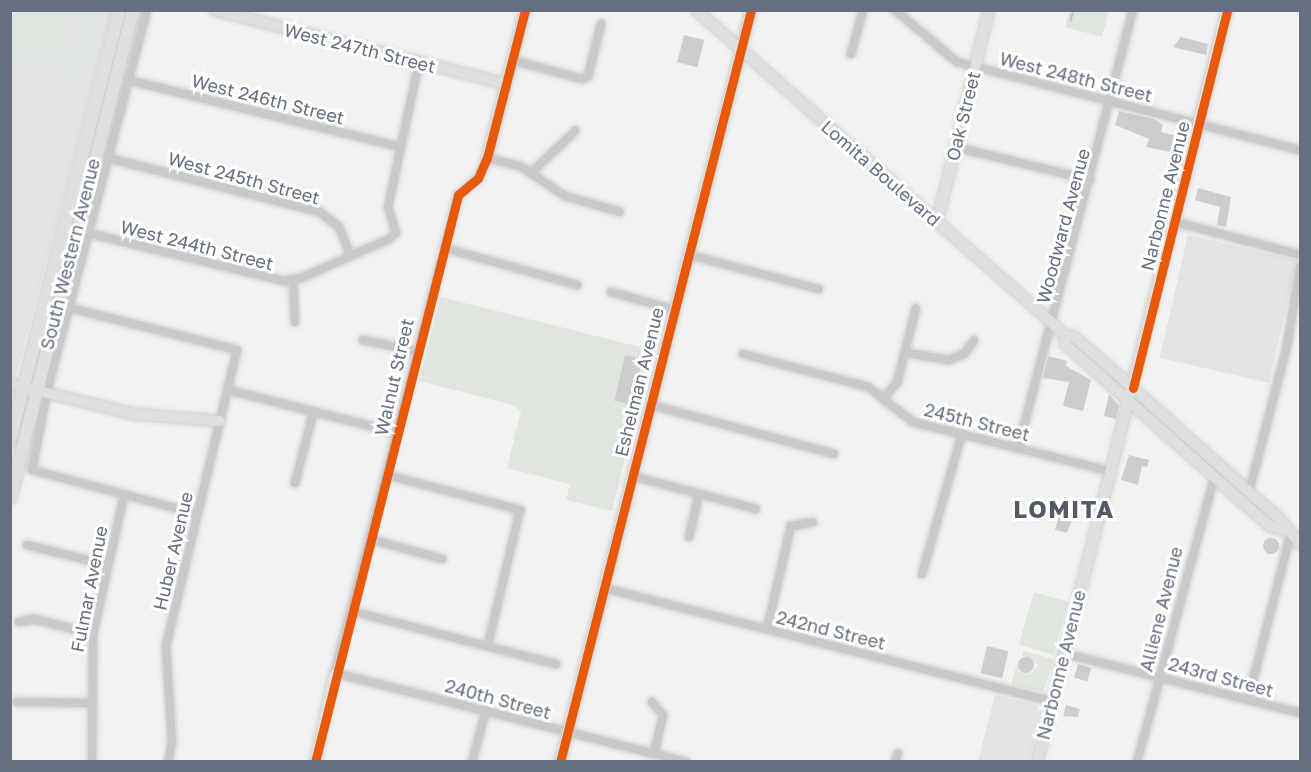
<!DOCTYPE html>
<html>
<head>
<meta charset="utf-8">
<style>
	body { margin:0 }
	#map { position:relative; width:1311px; height:772px; overflow:hidden; background:#f2f3f1; font-family:"Golos Text",sans-serif }
	div>[style] { position:absolute }
	[style*='--x'] { left:calc(var(--x)*1px); top:calc(var(--y)*1px); width:calc(var(--w)*1px); rotate:calc(var(--a)*1deg) }
	.built>* { inset:0; background:#e2e4e4; transform-origin:0 0 }
	.green>* { inset:0; background:#e0e5df; transform-origin:0 0 }
	.building>* { inset:0; background:#cccdcd; transform-origin:0 0 }
	.round { border-radius:50% }
	.roads { filter:drop-shadow(0 0 2px #cecfcf) drop-shadow(0 0 2px #cecfcf) }
	.street>* { height:8px; margin:-4px; padding:0 4px; transform-origin:4px; border-radius:4px; background:#c8c9cb }
	.secondary>* { height:10px; margin:-5px; padding:0 5px; transform-origin:5px; border-radius:5px; background:#dedfdf }
	.primary>* { height:12px; margin:-6px; padding:0 6px; transform-origin:6px; border-radius:6px; background:#dedfdf }
	.rail>* { height:1.5px; margin-top:-0.75px; transform-origin:0; background:repeating-linear-gradient(90deg,#bfc0c1 0 9px,transparent 0 13.5px) }
	.cycleway>* { height:9px; margin:-4.5px; padding:0 4.5px; transform-origin:4.5px; border-radius:4.5px; background:#e8590c }
	span { translate:-50% -50%; white-space:nowrap; text-align:center; line-height:1.15; -webkit-text-stroke:6px #fff; paint-order:stroke }
	.street-label { font-size:18px; color:#656f80 }
	.district-label { font-size:24px; color:#525a65; font-weight:700; letter-spacing:1.5px }
	.frame { position:absolute; inset:0; border:12px solid #656f80; pointer-events:none }
</style>
</head>
<body>
<div id="map">
	<div class="built">
		<div style="clip-path:polygon(10px 11px,112px 11px,16px 377px,10px 377px)"></div>
		<div style="left:1188px;top:235px;width:112px;height:126px;rotate:13deg"></div>
		<div style="clip-path:polygon(995px 695px,1036px 705px,1041px 713px,1029px 761px,978px 761px)"></div>
	</div>
	<div class="green">
		<div style="clip-path:polygon(10px 11px,69px 12px,58px 56px,11px 44px)"></div>
		<div style="clip-path:polygon(77px 11px,88px 11px,96px 30px,90px 53px,74px 67px,76px 76px,11px 59px,11px 51px,56px 62px,77px 55px,88px 31px)"></div>
		<div style="clip-path:polygon(1069px 11px,1109px 11px,1102px 37px,1065px 27px)"></div>
		<div style="clip-path:polygon(441px 297px,652px 350px,612px 511px,566px 500px,570px 484px,507px 468px,521px 411px,513px 405px,419px 381px)"></div>
		<div style="left:1034px;top:592px;width:36px;height:55px;rotate:16deg"></div>
		<div style="clip-path:polygon(1023px 651px,1054px 659px,1043px 692px,1011px 684px,1017px 664px,1018px 671px,1030px 674px,1038px 665px,1022px 655px)"></div>
	</div>
	<div class="building">
		<div style="left:684px;top:35px;width:21px;height:28px;rotate:14deg"></div>
		<div style="clip-path:polygon(1181px 37px,1208px 44px,1206px 55px,1173px 47px)"></div>
		<div style="clip-path:polygon(1119px 111px,1154px 119px,1163px 125px,1161px 132px,1181px 137px,1180px 154px,1146px 147px,1149px 139px,1115px 125px)"></div>
		<div style="clip-path:polygon(1198px 188px,1231px 197px,1226px 227px,1217px 225px,1220px 207px,1195px 200px)"></div>
		<div style="left:625px;top:355px;width:18px;height:47px;rotate:13deg"></div>
		<div style="clip-path:polygon(1048px 356px,1067px 361px,1066px 366px,1091px 380px,1083px 411px,1063px 406px,1069px 382px,1043px 378px)"></div>
		<div style="clip-path:polygon(1109px 394px,1119px 406px,1116px 419px,1104px 416px)"></div>
		<div style="clip-path:polygon(1129px 455px,1149px 460px,1147px 467px,1142px 466px,1138px 485px,1121px 480px)"></div>
		<div style="clip-path:polygon(1064px 497px,1079px 501px,1067px 533px,1055px 530px)"></div>
		<div class="round" style="left:1263px;top:538px;width:16px;height:16px"></div>
		<div style="left:987px;top:646px;width:22px;height:28px;rotate:13deg"></div>
		<div class="round" style="left:1018px;top:657px;width:16px;height:16px"></div>
		<div style="left:1078px;top:664px;width:14px;height:14px;rotate:17deg"></div>
		<div style="clip-path:polygon(1066px 705px,1080px 709px,1078px 717px,1063px 716px)"></div>
	</div>
	<div class="roads">
		<div class="street">
			<div style="--x:147;--y:10;--w:395;--a:104.7"></div>
			<div style="--x:47;--y:392;--w:79;--a:100.9"></div>
			<div style="--x:32;--y:470;--w:171;--a:14.9"></div>
			<div style="--x:895;--y:10;--w:81;--a:40"></div>
			<div style="--x:957;--y:62;--w:354;--a:14.4"></div>
			<div style="--x:851;--y:54;--w:46;--a:-74.7"></div>
			<div style="--x:512;--y:60;--w:73;--a:15.2"></div>
			<div style="--x:582;--y:79;--w:7;--a:-27"></div>
			<div style="--x:588;--y:76;--w:54;--a:-76"></div>
			<div style="--x:128;--y:80;--w:281;--a:13.8"></div>
			<div style="--x:955;--y:147;--w:139;--a:13.7"></div>
			<div style="--x:108;--y:158;--w:219;--a:14.3"></div>
			<div style="--x:320;--y:212;--w:24;--a:38"></div>
			<div style="--x:339;--y:227;--w:31;--a:68"></div>
			<div style="--x:531;--y:173;--w:61;--a:-43.7"></div>
			<div style="--x:1175;--y:222;--w:129;--a:14.8"></div>
			<div style="--x:88;--y:233;--w:202;--a:13.8"></div>
			<div style="--x:284;--y:281;--w:17;--a:-10"></div>
			<div style="--x:301;--y:278;--w:96;--a:-23.9"></div>
			<div style="--x:389;--y:239;--w:9;--a:-41"></div>
			<div style="--x:396;--y:233;--w:27;--a:-107"></div>
			<div style="--x:388;--y:207;--w:147;--a:-77.9"></div>
			<div style="--x:444;--y:248;--w:138;--a:15.5"></div>
			<div style="--x:689;--y:255;--w:134;--a:14.7"></div>
			<div style="--x:293;--y:280;--w:42;--a:87.3"></div>
			<div style="--x:611;--y:292;--w:66;--a:15.7"></div>
			<div style="--x:70;--y:308;--w:172;--a:14.1"></div>
			<div style="--x:237;--y:350;--w:304;--a:103.5"></div>
			<div style="--x:166;--y:646;--w:96;--a:86.4"></div>
			<div style="--x:172;--y:742;--w:20;--a:101"></div>
			<div style="--x:363;--y:340;--w:53;--a:11.9"></div>
			<div style="--x:907;--y:353;--w:43;--a:9.5"></div>
			<div style="--x:949;--y:360;--w:16;--a:-22"></div>
			<div style="--x:964;--y:354;--w:17;--a:-54"></div>
			<div style="--x:743;--y:354;--w:129;--a:14.8"></div>
			<div style="--x:868;--y:387;--w:57;--a:37.9"></div>
			<div style="--x:913;--y:422;--w:203;--a:14"></div>
			<div style="--x:228;--y:390;--w:175;--a:14.2"></div>
			<div style="--x:883;--y:398;--w:21;--a:-47"></div>
			<div style="--x:897;--y:383;--w:77;--a:-75.8"></div>
			<div style="--x:651;--y:405;--w:189;--a:15"></div>
			<div style="--x:1018;--y:448;--w:453;--a:-75.3"></div>
			<div style="--x:387;--y:475;--w:138;--a:14.7"></div>
			<div style="--x:520;--y:510;--w:138;--a:103.4"></div>
			<div style="--x:632;--y:476;--w:128;--a:14.9"></div>
			<div style="--x:295;--y:483;--w:71;--a:-75.4"></div>
			<div style="--x:1249;--y:492;--w:151;--a:-75.4"></div>
			<div style="--x:1287;--y:346;--w:80;--a:-80.7"></div>
			<div style="--x:689;--y:537;--w:44;--a:-76.9"></div>
			<div style="--x:370;--y:539;--w:75;--a:15.5"></div>
			<div style="--x:27;--y:545;--w:82;--a:14"></div>
			<div style="--x:922;--y:574;--w:146;--a:-74.1"></div>
			<div style="--x:604;--y:588;--w:461;--a:14.2"></div>
			<div style="--x:351;--y:611;--w:212;--a:14.5"></div>
			<div style="--x:19;--y:622;--w:15;--a:-11"></div>
			<div style="--x:34;--y:619;--w:61;--a:14.3"></div>
			<div style="--x:767;--y:629;--w:106;--a:-76.9"></div>
			<div style="--x:791;--y:526;--w:22;--a:-10"></div>
			<div style="--x:1063;--y:653;--w:244;--a:14.2"></div>
			<div style="--x:335;--y:673;--w:362;--a:14.2"></div>
			<div style="--x:334;--y:675;--w:496;--a:-75.5"></div>
			<div style="--x:458;--y:195;--w:26;--a:-40"></div>
			<div style="--x:478;--y:178;--w:22;--a:-66"></div>
			<div style="--x:487;--y:158;--w:34;--a:14"></div>
			<div style="--x:520;--y:166;--w:54;--a:33.7"></div>
			<div style="--x:565;--y:196;--w:57;--a:16.2"></div>
			<div style="--x:1248;--y:700;--w:169;--a:-75.6"></div>
			<div style="--x:17;--y:702;--w:73;--a:0.8"></div>
			<div style="--x:652;--y:702;--w:17;--a:50"></div>
			<div style="--x:663;--y:715;--w:40;--a:103"></div>
			<div style="--x:92;--y:762;--w:128;--a:-89.6"></div>
			<div style="--x:93;--y:634;--w:142;--a:-77.4"></div>
			<div style="--x:472;--y:762;--w:54;--a:-74.9"></div>
			<div style="--x:895;--y:762;--w:9;--a:-72"></div>
			<div style="--x:1137;--y:762;--w:298;--a:-74.8"></div>
		</div>
		<div class="secondary">
			<div style="--x:214;--y:10;--w:301;--a:14.2"></div>
			<div style="--x:696;--y:10;--w:474;--a:41.3"></div>
			<div style="--x:1052;--y:323;--w:18;--a:45"></div>
			<div style="--x:1065;--y:336;--w:8;--a:90"></div>
			<div style="--x:1065;--y:344;--w:212;--a:41.7"></div>
			<div style="--x:1223;--y:485;--w:64;--a:41.2"></div>
			<div style="--x:1271;--y:527;--w:14;--a:12"></div>
			<div style="--x:487;--y:158;--w:153;--a:-75.6"></div>
			<div style="--x:937;--y:222;--w:218;--a:-76.2"></div>
			<div style="--x:1065;--y:336;--w:8;--a:0"></div>
			<div style="--x:1073;--y:336;--w:48;--a:40.7"></div>
			<div style="--x:1109;--y:367;--w:230;--a:41.7"></div>
			<div style="--x:1281;--y:520;--w:31;--a:52"></div>
			<div style="--x:10;--y:384;--w:128;--a:13.6"></div>
			<div style="--x:134;--y:414;--w:86;--a:4.7"></div>
			<div style="--x:315;--y:762;--w:89;--a:-77.7"></div>
			<div style="--x:560;--y:762;--w:776;--a:-75.75"></div>
			<div style="--x:1037;--y:762;--w:776;--a:-75.82"></div>
		</div>
		<div class="primary">
			<div style="--x:10;--y:440;--w:444;--a:-75.7"></div>
			<div style="--x:10;--y:498;--w:503;--a:-75.85"></div>
		</div>
	</div>
	<div class="rail">
		<div style="--x:1070;--y:22;--w:12;--a:-76"></div>
	</div>
	<div class="cycleway">
		<div style="--x:1133;--y:388;--w:390;--a:-76"></div>
		<div style="--x:315;--y:762;--w:585;--a:-75.84"></div>
		<div style="--x:458;--y:195;--w:26;--a:-40"></div>
		<div style="--x:478;--y:178;--w:22;--a:-66"></div>
		<div style="--x:487;--y:158;--w:153;--a:-75.6"></div>
		<div style="--x:560;--y:762;--w:776;--a:-75.75"></div>
	</div>
	<div class="street-label">
		<span style="left:360px;top:48px;rotate:14deg">West 247th Street</span>
		<span style="left:1076px;top:77px;rotate:14deg">West 248th Street</span>
		<span style="left:268px;top:99px;rotate:14deg">West 246th Street</span>
		<span style="left:963px;top:116px;rotate:-76deg">Oak Street</span>
		<span style="left:881px;top:173px;rotate:41deg">Lomita Boulevard</span>
		<span style="left:244px;top:178px;rotate:15deg">West 245th Street</span>
		<span style="left:1165px;top:196px;rotate:-76deg">Narbonne Avenue</span>
		<span style="left:1063px;top:226px;rotate:-75deg">Woodward Avenue</span>
		<span style="left:197px;top:245px;rotate:14deg">West 244th Street</span>
		<span style="left:70px;top:254px;rotate:-76deg">South Western Avenue</span>
		<span style="left:394px;top:377px;rotate:-77deg">Walnut Street</span>
		<span style="left:639px;top:382px;rotate:-76deg">Eshelman Avenue</span>
		<span style="left:977px;top:422px;rotate:14deg">245th Street</span>
		<span style="left:173px;top:551px;rotate:-77deg">Huber Avenue</span>
		<span style="left:89px;top:589px;rotate:-79deg">Fulmar Avenue</span>
		<span style="left:1161px;top:609px;rotate:-76deg">Alliene Avenue</span>
		<span style="left:831px;top:630px;rotate:14deg">242nd Street</span>
		<span style="left:1061px;top:665px;rotate:-76deg">Narbonne Avenue</span>
		<span style="left:1221px;top:677px;rotate:15deg">243rd Street</span>
		<span style="left:498px;top:699px;rotate:15deg">240th Street</span>
	</div>
	<div class="district-label">
		<span style="left:1064px;top:509px">LOMITA</span>
	</div>
	<div class="frame"></div>
</div>
</body>
</html>
